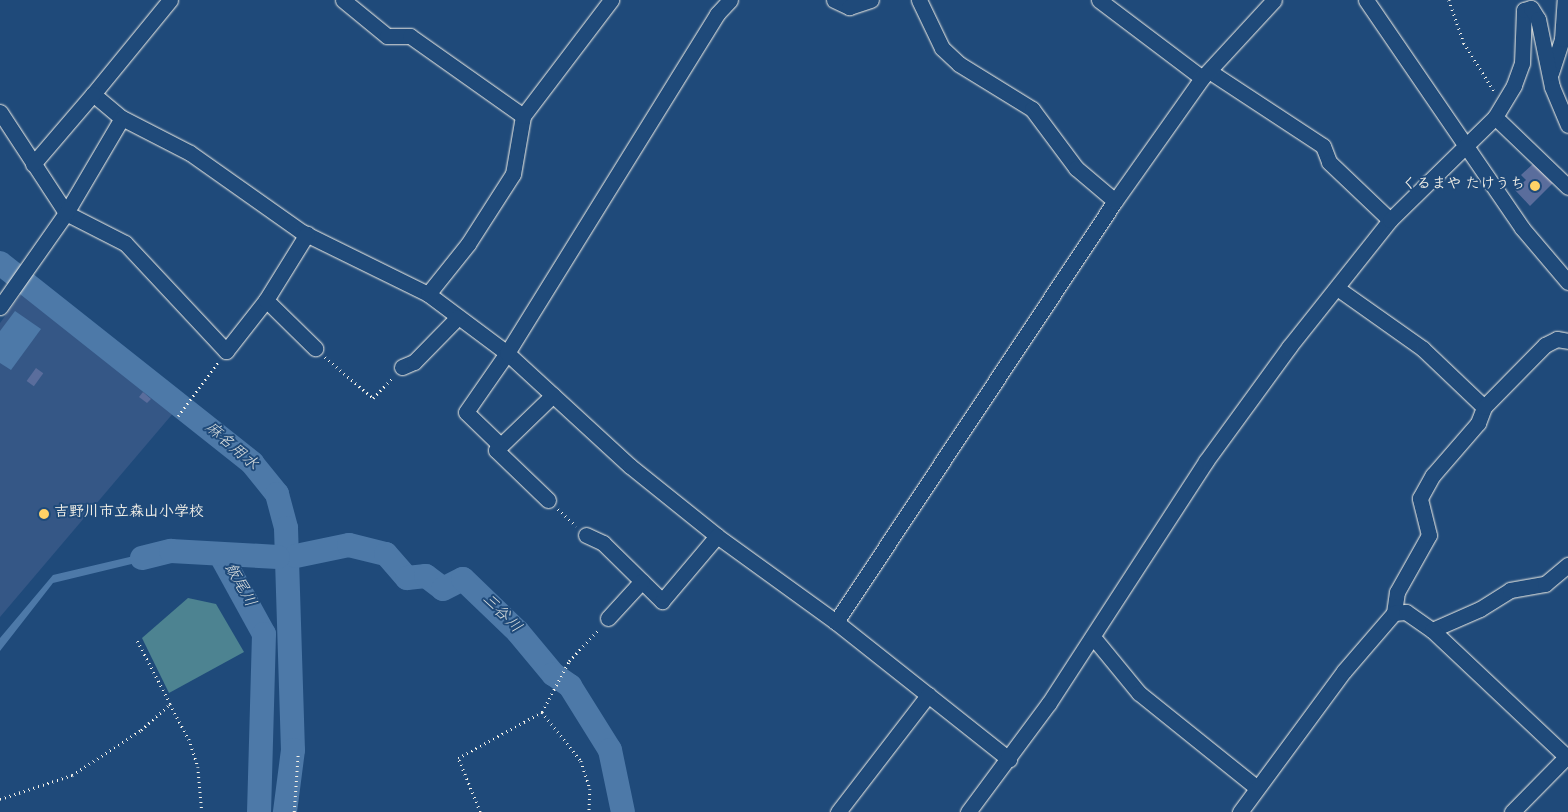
<!DOCTYPE html>
<html>
<head>
<meta charset="utf-8">
<style>
	body { margin:0 }
	#map { position:relative; width:1568px; height:812px; overflow:hidden; background:#1f4a7a; font-family:"Gochi Hand","Klee One",sans-serif }
	div>[style] { position:absolute }
	[style*='--x'] { left:calc(var(--x)*1px); top:calc(var(--y)*1px); width:calc(var(--w)*1px); rotate:calc(var(--a)*1deg) }
	.built>* { inset:0; background:#355786 }
	.green>* { inset:0; background:#4d8391 }
	.water>* { inset:0; background:#4d79a8 }
	.river>* { height:24px; margin:-12px; padding:0 12px; transform-origin:12px; border-radius:12px; background:#4d79a8 }
	.building>* { inset:0; background:#5a6d9c; transform-origin:0 0 }
	.path>* { height:2.5px; margin-top:-1.25px; transform-origin:0; background:repeating-linear-gradient(90deg,#f4f1e8 0 1px,transparent 0 5px) }
	.roads { filter:drop-shadow(0 0 1px #f4f1e8) drop-shadow(0 0 1px #f4f1e8) }
	.street>* { height:15px; margin:-7.5px; padding:0 7.5px; transform-origin:7.5px; border-radius:7.5px; background:#1f4a7a }
	.dots>* { width:14px; height:14px; translate:-50% -50%; box-sizing:border-box; border:2px solid #1f4a7a; border-radius:50% }
	span { translate:-50% -50%; white-space:nowrap; text-align:center; line-height:1.15; -webkit-text-stroke:4px #1f4a7a; paint-order:stroke }
	.poi-label { font-size:15px; color:#f4f1e8; font-weight:700 }
	.right { translate:-100% -50%; text-align:right }
	.left { translate:0 -50%; text-align:left }
	.water-label { font-size:16px; color:#dbdfde; font-style:italic }
</style>
</head>
<body>
<div id="map">
	<div class="built">
		<div style="clip-path:polygon(25px 289px,175px 411px,0 617px,0 323px)"></div>
	</div>
	<div class="green">
		<div style="clip-path:polygon(188px 598px,216px 604px,244px 652px,169px 693px,142px 638px)"></div>
	</div>
	<div class="water">
		<div style="clip-path:polygon(15px 311px,41px 329px,11px 370px,0 363px,0 331px)"></div>
		<div style="clip-path:polygon(172px 547px,173px 554px,53px 583px,0 651px,0 638px,53px 575px)"></div>
	</div>
	<div class="river">
		<div style="--x:0;--y:263;--w:322;--a:38.4"></div>
		<div style="--x:252;--y:463;--w:40;--a:51"></div>
		<div style="--x:277;--y:494;--w:35;--a:75"></div>
		<div style="--x:286;--y:528;--w:222;--a:88.2"></div>
		<div style="--x:293;--y:750;--w:63;--a:97.4"></div>
		<div style="--x:220;--y:554;--w:91;--a:61.2"></div>
		<div style="--x:264;--y:634;--w:178;--a:91.6"></div>
		<div style="--x:296;--y:556;--w:54;--a:-11.7"></div>
		<div style="--x:349;--y:545;--w:38;--a:14"></div>
		<div style="--x:386;--y:554;--w:32;--a:49"></div>
		<div style="--x:407;--y:578;--w:19;--a:-6"></div>
		<div style="--x:426;--y:576;--w:21;--a:37"></div>
		<div style="--x:443;--y:589;--w:22;--a:-27"></div>
		<div style="--x:463;--y:579;--w:76;--a:43.9"></div>
		<div style="--x:518;--y:632;--w:55;--a:50.2"></div>
		<div style="--x:553;--y:674;--w:21;--a:35"></div>
		<div style="--x:570;--y:686;--w:75;--a:58"></div>
		<div style="--x:610;--y:750;--w:63;--a:78.2"></div>
		<div style="--x:142;--y:558;--w:30;--a:-14"></div>
		<div style="--x:171;--y:551;--w:107;--a:3.2"></div>
	</div>
	<div class="building">
		<div style="clip-path:polygon(1535px 162px,1554px 182px,1530px 206px,1515px 190px,1526px 180px,1521px 175px)"></div>
		<div style="left:36px;top:368px;width:9px;height:16px;rotate:36deg"></div>
		<div style="clip-path:polygon(143px 392px,151px 399px,147px 403px,139px 397px)"></div>
	</div>
	<div class="path">
		<div style="--x:1449;--y:0;--w:46;--a:70.8"></div>
		<div style="--x:1464;--y:43;--w:57;--a:58"></div>
		<div style="--x:325;--y:357;--w:63;--a:40.5"></div>
		<div style="--x:373;--y:398;--w:29;--a:-46"></div>
		<div style="--x:178;--y:416;--w:67;--a:-53.5"></div>
		<div style="--x:558;--y:509;--w:25;--a:43"></div>
		<div style="--x:170;--y:704;--w:40;--a:62"></div>
		<div style="--x:189;--y:739;--w:29;--a:72"></div>
		<div style="--x:198;--y:767;--w:45;--a:84.9"></div>
		<div style="--x:542;--y:712;--w:63;--a:51.5"></div>
		<div style="--x:581;--y:761;--w:29;--a:72"></div>
		<div style="--x:590;--y:789;--w:23;--a:92"></div>
		<div style="--x:0;--y:799;--w:76;--a:-18.4"></div>
		<div style="--x:72;--y:775;--w:82;--a:-33.1"></div>
		<div style="--x:141;--y:730;--w:39;--a:-42"></div>
		<div style="--x:170;--y:704;--w:73;--a:-117.6"></div>
		<div style="--x:294;--y:812;--w:58;--a:-86.1"></div>
		<div style="--x:480;--y:812;--w:58;--a:-112.2"></div>
		<div style="--x:458;--y:758;--w:96;--a:-28.7"></div>
		<div style="--x:542;--y:712;--w:58;--a:-62.1"></div>
		<div style="--x:569;--y:661;--w:44;--a:-46.8"></div>
	</div>
	<div class="roads">
		<div class="street">
			<div style="--x:170;--y:0;--w:122;--a:129.3"></div>
			<div style="--x:93;--y:94;--w:38;--a:40"></div>
			<div style="--x:122;--y:118;--w:76;--a:27.2"></div>
			<div style="--x:190;--y:153;--w:137;--a:35.2"></div>
			<div style="--x:302;--y:232;--w:140;--a:26.2"></div>
			<div style="--x:428;--y:294;--w:99;--a:36.8"></div>
			<div style="--x:507;--y:353;--w:167;--a:42.6"></div>
			<div style="--x:630;--y:466;--w:112;--a:38.8"></div>
			<div style="--x:717;--y:536;--w:147;--a:35.9"></div>
			<div style="--x:836;--y:622;--w:221;--a:38.4"></div>
			<div style="--x:343;--y:0;--w:57;--a:39.3"></div>
			<div style="--x:387;--y:36;--w:23;--a:0"></div>
			<div style="--x:410;--y:36;--w:138;--a:35.3"></div>
			<div style="--x:834;--y:0;--w:17;--a:25"></div>
			<div style="--x:849;--y:7;--w:23;--a:-18"></div>
			<div style="--x:919;--y:0;--w:53;--a:64.4"></div>
			<div style="--x:942;--y:48;--w:23;--a:43"></div>
			<div style="--x:959;--y:64;--w:86;--a:31.7"></div>
			<div style="--x:1032;--y:109;--w:74;--a:53.3"></div>
			<div style="--x:1076;--y:168;--w:51;--a:40.2"></div>
			<div style="--x:1099;--y:0;--w:129;--a:37.1"></div>
			<div style="--x:1366;--y:0;--w:276;--a:55.6"></div>
			<div style="--x:1522;--y:228;--w:71;--a:49.6"></div>
			<div style="--x:1209;--y:71;--w:136;--a:33.3"></div>
			<div style="--x:1323;--y:146;--w:17;--a:69"></div>
			<div style="--x:1329;--y:162;--w:84;--a:43.6"></div>
			<div style="--x:1551;--y:73;--w:36;--a:-72"></div>
			<div style="--x:1562;--y:39;--w:39;--a:-86"></div>
			<div style="--x:0;--y:112;--w:121;--a:56.8"></div>
			<div style="--x:66;--y:213;--w:66;--a:27"></div>
			<div style="--x:125;--y:243;--w:148;--a:46.9"></div>
			<div style="--x:226;--y:351;--w:65;--a:-51.9"></div>
			<div style="--x:266;--y:300;--w:78;--a:-58.2"></div>
			<div style="--x:1495;--y:117;--w:101;--a:43.8"></div>
			<div style="--x:33;--y:164;--w:92;--a:-49.4"></div>
			<div style="--x:1337;--y:288;--w:105;--a:35.3"></div>
			<div style="--x:1423;--y:349;--w:84;--a:43.6"></div>
			<div style="--x:428;--y:294;--w:64;--a:-51.3"></div>
			<div style="--x:468;--y:244;--w:83;--a:-57.3"></div>
			<div style="--x:513;--y:174;--w:59;--a:-80.2"></div>
			<div style="--x:523;--y:116;--w:146;--a:-52.8"></div>
			<div style="--x:266;--y:300;--w:69;--a:44.4"></div>
			<div style="--x:0;--y:307;--w:115;--a:-54.9"></div>
			<div style="--x:66;--y:213;--w:110;--a:-59.5"></div>
			<div style="--x:402;--y:367;--w:13;--a:-23"></div>
			<div style="--x:414;--y:362;--w:63;--a:-45.6"></div>
			<div style="--x:500;--y:445;--w:47;--a:-135.9"></div>
			<div style="--x:466;--y:412;--w:72;--a:-55.2"></div>
			<div style="--x:507;--y:353;--w:399;--a:-58.2"></div>
			<div style="--x:717;--y:14;--w:19;--a:-47"></div>
			<div style="--x:548;--y:500;--w:72;--a:-136.1"></div>
			<div style="--x:496;--y:450;--w:79;--a:-44"></div>
			<div style="--x:586;--y:535;--w:19;--a:25"></div>
			<div style="--x:603;--y:543;--w:83;--a:44.5"></div>
			<div style="--x:662;--y:601;--w:85;--a:-49.8"></div>
			<div style="--x:1394;--y:613;--w:21;--a:-82"></div>
			<div style="--x:1397;--y:592;--w:65;--a:-60.7"></div>
			<div style="--x:1429;--y:535;--w:38;--a:-104"></div>
			<div style="--x:1420;--y:498;--w:26;--a:-61"></div>
			<div style="--x:1433;--y:475;--w:69;--a:-49.1"></div>
			<div style="--x:1478;--y:423;--w:17;--a:-69"></div>
			<div style="--x:1484;--y:407;--w:87;--a:-45.5"></div>
			<div style="--x:1545;--y:345;--w:13;--a:-27"></div>
			<div style="--x:1557;--y:339;--w:11;--a:10"></div>
			<div style="--x:608;--y:618;--w:50;--a:-47.4"></div>
			<div style="--x:836;--y:622;--w:505;--a:-56.47"></div>
			<div style="--x:1115;--y:201;--w:151;--a:-54.7"></div>
			<div style="--x:1202;--y:78;--w:106;--a:-47.3"></div>
			<div style="--x:1432;--y:630;--w:52;--a:-23.6"></div>
			<div style="--x:1480;--y:609;--w:36;--a:-32"></div>
			<div style="--x:1510;--y:590;--w:36;--a:-10"></div>
			<div style="--x:1545;--y:584;--w:30;--a:-40"></div>
			<div style="--x:1093;--y:637;--w:72;--a:50.6"></div>
			<div style="--x:1139;--y:693;--w:151;--a:38.8"></div>
			<div style="--x:838;--y:812;--w:148;--a:-52.4"></div>
			<div style="--x:968;--y:812;--w:136;--a:-53.4"></div>
			<div style="--x:1049;--y:703;--w:288;--a:-57"></div>
			<div style="--x:1206;--y:461;--w:141;--a:-53.9"></div>
			<div style="--x:1289;--y:347;--w:162;--a:-51.5"></div>
			<div style="--x:1390;--y:220;--w:147;--a:-44.4"></div>
			<div style="--x:1495;--y:117;--w:37;--a:-59"></div>
			<div style="--x:1514;--y:85;--w:23;--a:-70"></div>
			<div style="--x:1522;--y:63;--w:53;--a:-87.8"></div>
			<div style="--x:1524;--y:10;--w:7;--a:-16"></div>
			<div style="--x:1531;--y:8;--w:13;--a:58"></div>
			<div style="--x:1538;--y:19;--w:69;--a:78.4"></div>
			<div style="--x:1552;--y:87;--w:41;--a:67.2"></div>
			<div style="--x:1240;--y:812;--w:175;--a:-53.6"></div>
			<div style="--x:1344;--y:671;--w:77;--a:-49.2"></div>
			<div style="--x:1394;--y:613;--w:12;--a:-5"></div>
			<div style="--x:1406;--y:612;--w:32;--a:35"></div>
			<div style="--x:1432;--y:630;--w:187;--a:43.3"></div>
			<div style="--x:1512;--y:812;--w:80;--a:-45.5"></div>
		</div>
	</div>
	<div class="dots">
		<div style="left:1535px;top:186px;background:#ffd166"></div>
		<div style="left:44px;top:514px;background:#ffd166"></div>
	</div>
	<div class="poi-label">
		<span class="right" style="left:1525px;top:186px">くるまや たけうち</span>
		<span class="left" style="left:54px;top:514px">吉野川市立森山小学校</span>
	</div>
	<div class="water-label">
		<span style="left:230px;top:448px;rotate:41deg">麻名用水</span>
		<span style="left:238px;top:586px;rotate:61deg">飯尾川</span>
		<span style="left:500px;top:615px;rotate:45deg">三谷川</span>
	</div>
</div>
</body>
</html>
